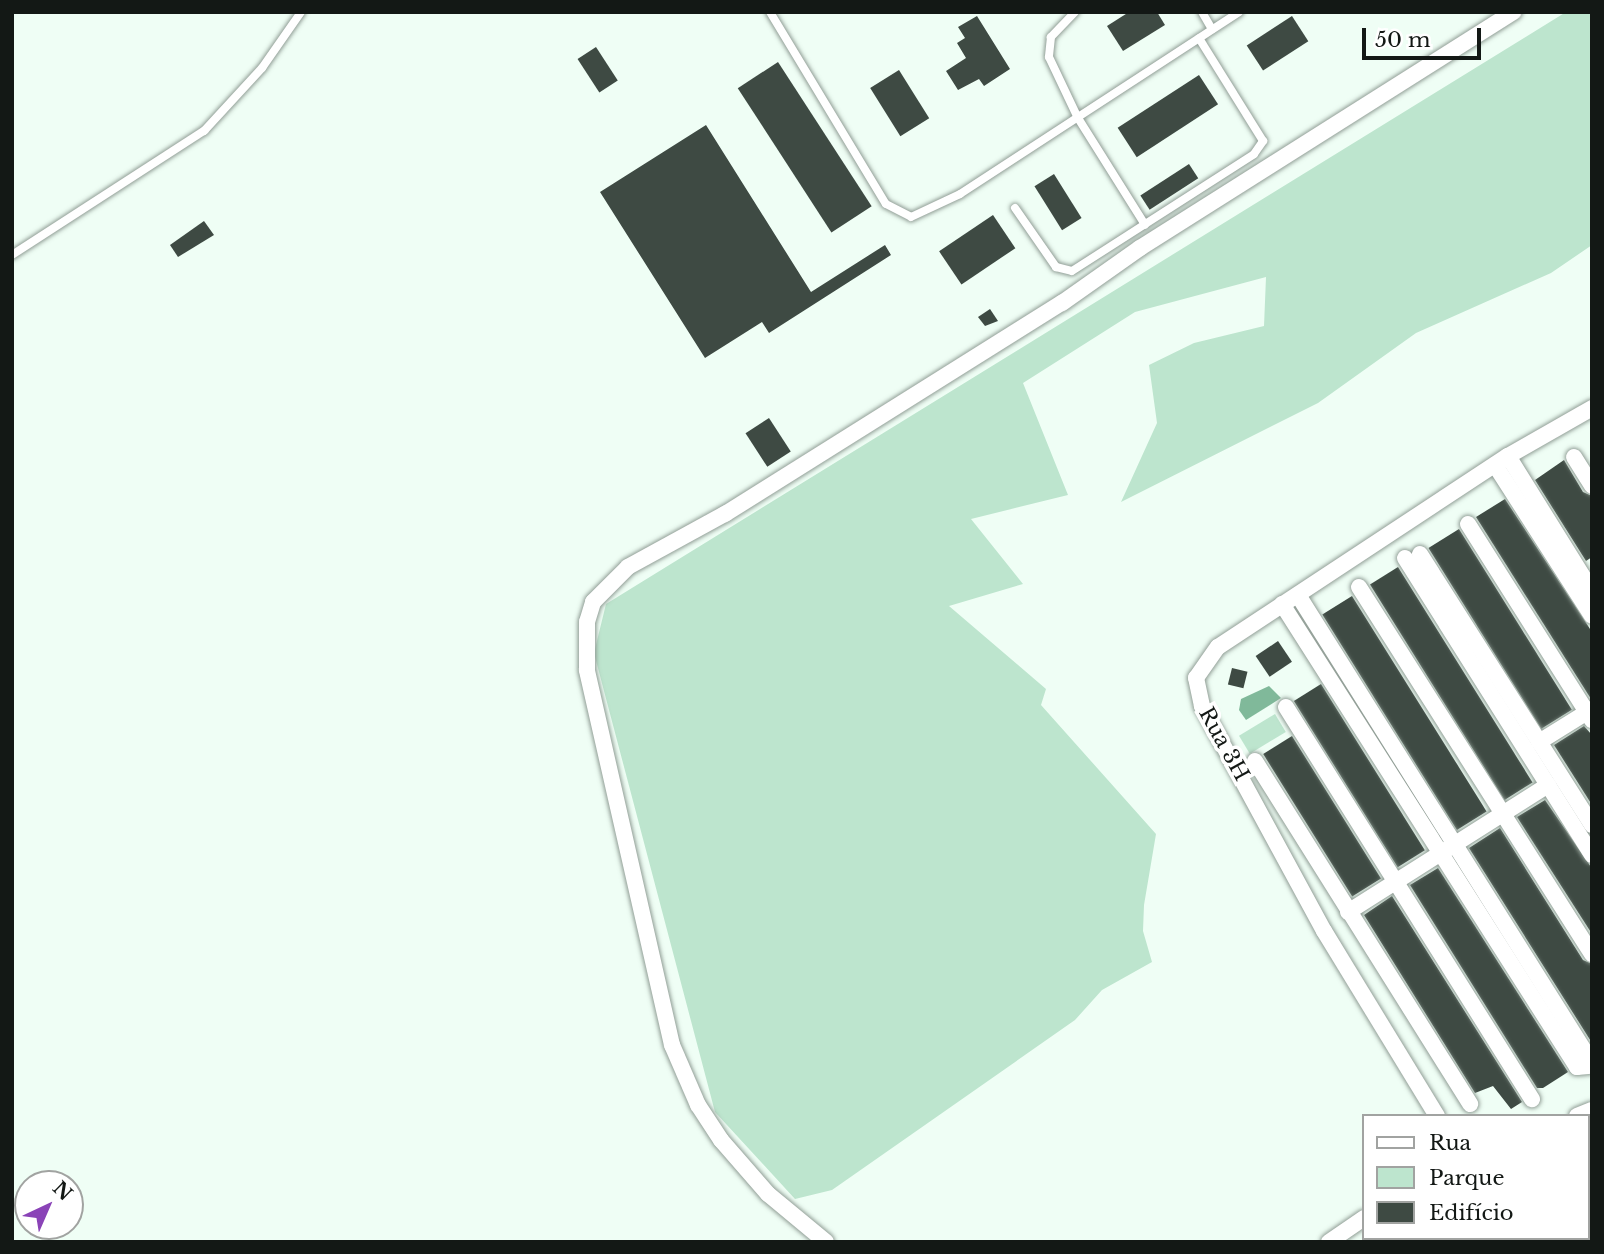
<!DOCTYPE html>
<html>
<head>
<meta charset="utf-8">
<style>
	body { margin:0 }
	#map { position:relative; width:1604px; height:1254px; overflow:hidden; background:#effef5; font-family:"Libre Baskerville",serif }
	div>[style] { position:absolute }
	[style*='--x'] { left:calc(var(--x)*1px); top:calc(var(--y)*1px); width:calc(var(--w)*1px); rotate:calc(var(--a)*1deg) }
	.green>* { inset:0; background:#bde5ce; transform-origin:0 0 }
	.water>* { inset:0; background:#80b99a }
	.building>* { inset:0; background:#3e4a43; transform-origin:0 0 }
	.roads { filter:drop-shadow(0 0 2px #919e96) drop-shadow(0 0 2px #919e96) }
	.lane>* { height:8px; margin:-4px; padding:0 4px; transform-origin:4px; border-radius:4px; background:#fff }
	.street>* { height:16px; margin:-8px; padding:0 8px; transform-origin:8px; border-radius:8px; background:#fff }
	span { translate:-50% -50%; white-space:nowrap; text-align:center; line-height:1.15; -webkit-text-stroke:7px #fff; paint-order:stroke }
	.street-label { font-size:21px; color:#131815 }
	.frame { position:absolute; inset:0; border:14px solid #131815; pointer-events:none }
	.legend { position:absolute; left:1362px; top:1114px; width:228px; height:126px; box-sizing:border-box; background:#fff; border:2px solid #a1a3a1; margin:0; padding:9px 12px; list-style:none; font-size:21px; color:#131815 }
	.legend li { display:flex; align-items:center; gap:14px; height:35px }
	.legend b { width:35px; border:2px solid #a1a3a1 }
	.north { position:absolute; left:14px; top:1170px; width:70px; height:70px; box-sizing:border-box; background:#fff; border:2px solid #a1a3a1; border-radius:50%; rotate:44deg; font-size:19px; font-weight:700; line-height:28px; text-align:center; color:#131815 }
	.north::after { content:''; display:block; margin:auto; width:24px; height:32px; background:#8a43b7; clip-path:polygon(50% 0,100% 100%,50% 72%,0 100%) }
	.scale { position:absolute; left:1362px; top:28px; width:119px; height:32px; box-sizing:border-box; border:4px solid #131815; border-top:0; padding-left:9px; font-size:21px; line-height:24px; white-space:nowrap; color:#131815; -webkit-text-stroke:5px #fff; paint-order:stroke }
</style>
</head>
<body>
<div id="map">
	<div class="green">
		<div style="clip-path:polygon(1566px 12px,1592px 12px,1592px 245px,1551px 273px,1416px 333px,1318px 403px,1121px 502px,1157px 423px,1149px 365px,1194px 343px,1264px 326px,1266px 277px,1135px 312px,1023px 383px,1068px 495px,971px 519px,1023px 584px,949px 606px,1046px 689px,1041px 705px,1156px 834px,1144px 905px,1143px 931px,1152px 962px,1102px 990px,1075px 1020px,832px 1190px,795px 1199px,715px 1112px,594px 653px,606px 604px)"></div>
		<div style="left:1275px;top:714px;width:21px;height:42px;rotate:59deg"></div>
	</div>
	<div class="water">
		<div style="clip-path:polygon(1269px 686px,1281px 698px,1246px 720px,1239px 710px,1241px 699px)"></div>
	</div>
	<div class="building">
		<div style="clip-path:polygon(1129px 12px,1157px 12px,1165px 25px,1123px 51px,1107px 26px)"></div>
		<div style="clip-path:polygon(977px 16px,1010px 69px,984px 86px,979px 79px,958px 90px,946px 71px,966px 58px,957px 43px,965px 38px,958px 27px)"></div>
		<div style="left:1292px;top:16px;width:30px;height:54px;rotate:57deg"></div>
		<div style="left:596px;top:47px;width:40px;height:22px;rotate:57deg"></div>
		<div style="left:778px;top:62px;width:172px;height:48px;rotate:57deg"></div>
		<div style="left:899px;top:70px;width:57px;height:34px;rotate:58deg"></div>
		<div style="left:1199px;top:75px;width:35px;height:97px;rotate:57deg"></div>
		<div style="clip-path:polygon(706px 125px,811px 292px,885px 245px,891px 255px,769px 333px,762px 322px,705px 358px,600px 192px)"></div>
		<div style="left:1189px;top:164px;width:17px;height:58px;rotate:57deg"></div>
		<div style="left:1054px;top:174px;width:52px;height:23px;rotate:58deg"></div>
		<div style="left:993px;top:215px;width:40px;height:65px;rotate:56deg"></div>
		<div style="clip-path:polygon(204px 221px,214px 235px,178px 257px,170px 245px)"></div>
		<div style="clip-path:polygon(990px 309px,998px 321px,985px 326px,978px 317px)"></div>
		<div style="left:769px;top:418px;width:40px;height:28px;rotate:57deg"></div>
		<div style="clip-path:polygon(1564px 460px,1583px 492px,1592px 496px,1592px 557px,1586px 561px,1535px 480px)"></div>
		<div style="clip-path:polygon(1505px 499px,1592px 632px,1591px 699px,1476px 517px)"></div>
		<div style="left:1459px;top:529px;width:213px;height:36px;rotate:58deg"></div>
		<div style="left:1398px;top:567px;width:254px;height:33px;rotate:58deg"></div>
		<div style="left:1352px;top:596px;width:254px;height:35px;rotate:58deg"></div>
		<div style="left:1278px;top:641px;width:25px;height:27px;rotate:56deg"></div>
		<div style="left:1232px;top:668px;width:16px;height:17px;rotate:14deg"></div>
		<div style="left:1321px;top:684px;width:196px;height:32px;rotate:58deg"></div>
		<div style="clip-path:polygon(1584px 726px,1592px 735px,1592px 805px,1554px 745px)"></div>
		<div style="left:1292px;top:736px;width:168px;height:34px;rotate:58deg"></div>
		<div style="clip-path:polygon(1545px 800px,1591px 867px,1592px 934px,1517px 817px)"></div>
		<div style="clip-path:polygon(1500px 828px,1583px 960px,1592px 964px,1592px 1043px,1469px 848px)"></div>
		<div style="clip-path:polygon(1438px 868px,1568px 1072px,1543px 1088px,1537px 1088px,1410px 885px)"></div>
		<div style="clip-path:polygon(1392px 896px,1522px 1102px,1511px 1109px,1493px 1086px,1475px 1093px,1364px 915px)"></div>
	</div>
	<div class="roads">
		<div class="lane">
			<div style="--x:770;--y:12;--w:224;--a:58.9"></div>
			<div style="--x:886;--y:204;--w:28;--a:27"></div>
			<div style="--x:911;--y:217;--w:54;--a:-25.1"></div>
			<div style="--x:960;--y:194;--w:333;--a:-33.1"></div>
			<div style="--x:1075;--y:12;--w:35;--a:134"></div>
			<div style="--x:1051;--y:37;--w:20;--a:96"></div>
			<div style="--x:1049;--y:57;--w:68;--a:64.6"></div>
			<div style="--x:1078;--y:118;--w:126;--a:57.9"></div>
			<div style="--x:1202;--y:12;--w:20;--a:60"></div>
			<div style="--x:1015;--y:208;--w:72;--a:55.2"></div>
			<div style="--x:1056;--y:267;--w:16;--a:14"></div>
			<div style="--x:1072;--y:271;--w:216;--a:-32.7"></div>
			<div style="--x:1254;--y:154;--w:16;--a:-55"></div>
			<div style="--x:1263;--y:141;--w:121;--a:-121.9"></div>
			<div style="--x:12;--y:255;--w:229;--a:-32.9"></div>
			<div style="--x:204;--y:131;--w:86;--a:-47.4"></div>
			<div style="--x:262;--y:68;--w:68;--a:-55.1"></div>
		</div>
		<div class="street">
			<div style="--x:1508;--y:456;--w:159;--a:58.1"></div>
			<div style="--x:1574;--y:457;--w:34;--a:58"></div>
			<div style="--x:1495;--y:465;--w:179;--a:57.3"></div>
			<div style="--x:1468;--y:524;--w:232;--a:57.7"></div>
			<div style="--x:1420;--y:554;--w:321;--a:57.6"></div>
			<div style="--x:1405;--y:558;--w:351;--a:57.8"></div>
			<div style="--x:1359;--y:587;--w:435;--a:57.6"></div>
			<div style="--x:1282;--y:604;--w:549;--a:57.5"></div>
			<div style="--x:1577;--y:1067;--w:11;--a:-5"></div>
			<div style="--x:1588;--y:1066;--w:8;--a:-83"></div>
			<div style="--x:1589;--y:1058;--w:547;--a:-122.15"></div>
			<div style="--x:1286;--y:707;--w:463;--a:57.9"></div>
			<div style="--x:1539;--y:742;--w:62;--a:-31.9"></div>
			<div style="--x:1255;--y:761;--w:405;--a:57.9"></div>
			<div style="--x:1348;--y:912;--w:237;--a:-32.4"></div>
			<div style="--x:1437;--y:1116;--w:217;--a:-121.4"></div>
			<div style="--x:1324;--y:931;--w:256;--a:-118.5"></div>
			<div style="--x:1202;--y:706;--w:29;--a:-102"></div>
			<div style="--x:1196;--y:678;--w:38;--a:-55"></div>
			<div style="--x:1218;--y:647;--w:347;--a:-33.4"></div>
			<div style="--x:1508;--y:456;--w:97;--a:-29.7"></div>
			<div style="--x:1577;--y:1116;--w:16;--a:-22"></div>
			<div style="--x:1588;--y:1140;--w:4;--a:-14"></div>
			<div style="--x:826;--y:1242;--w:75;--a:-140.4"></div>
			<div style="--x:768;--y:1194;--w:72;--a:-131"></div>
			<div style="--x:721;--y:1140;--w:42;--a:-123.3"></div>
			<div style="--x:698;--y:1105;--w:65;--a:-113.4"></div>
			<div style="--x:672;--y:1045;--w:385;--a:-102.8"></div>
			<div style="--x:587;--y:670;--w:48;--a:-90"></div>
			<div style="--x:587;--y:622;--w:21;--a:-73"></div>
			<div style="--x:593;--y:602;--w:49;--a:-45"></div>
			<div style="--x:628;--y:567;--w:111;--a:-28.7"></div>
			<div style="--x:725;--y:514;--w:398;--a:-32.1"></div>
			<div style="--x:1062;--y:303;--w:95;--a:-35.2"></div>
			<div style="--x:1140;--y:248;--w:442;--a:-32.3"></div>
			<div style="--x:1329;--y:1242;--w:42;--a:-34.4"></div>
			<div style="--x:1376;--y:1242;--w:7;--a:-34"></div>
		</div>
	</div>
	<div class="street-label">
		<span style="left:1224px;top:744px;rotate:61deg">Rua 3H</span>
	</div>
	<div class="frame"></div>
	<ul class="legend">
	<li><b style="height:9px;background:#fff"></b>Rua</li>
	<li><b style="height:19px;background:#bde5ce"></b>Parque</li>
	<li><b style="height:19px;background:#3e4a43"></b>Edifício</li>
	</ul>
	<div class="north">N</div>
	<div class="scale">50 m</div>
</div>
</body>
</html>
